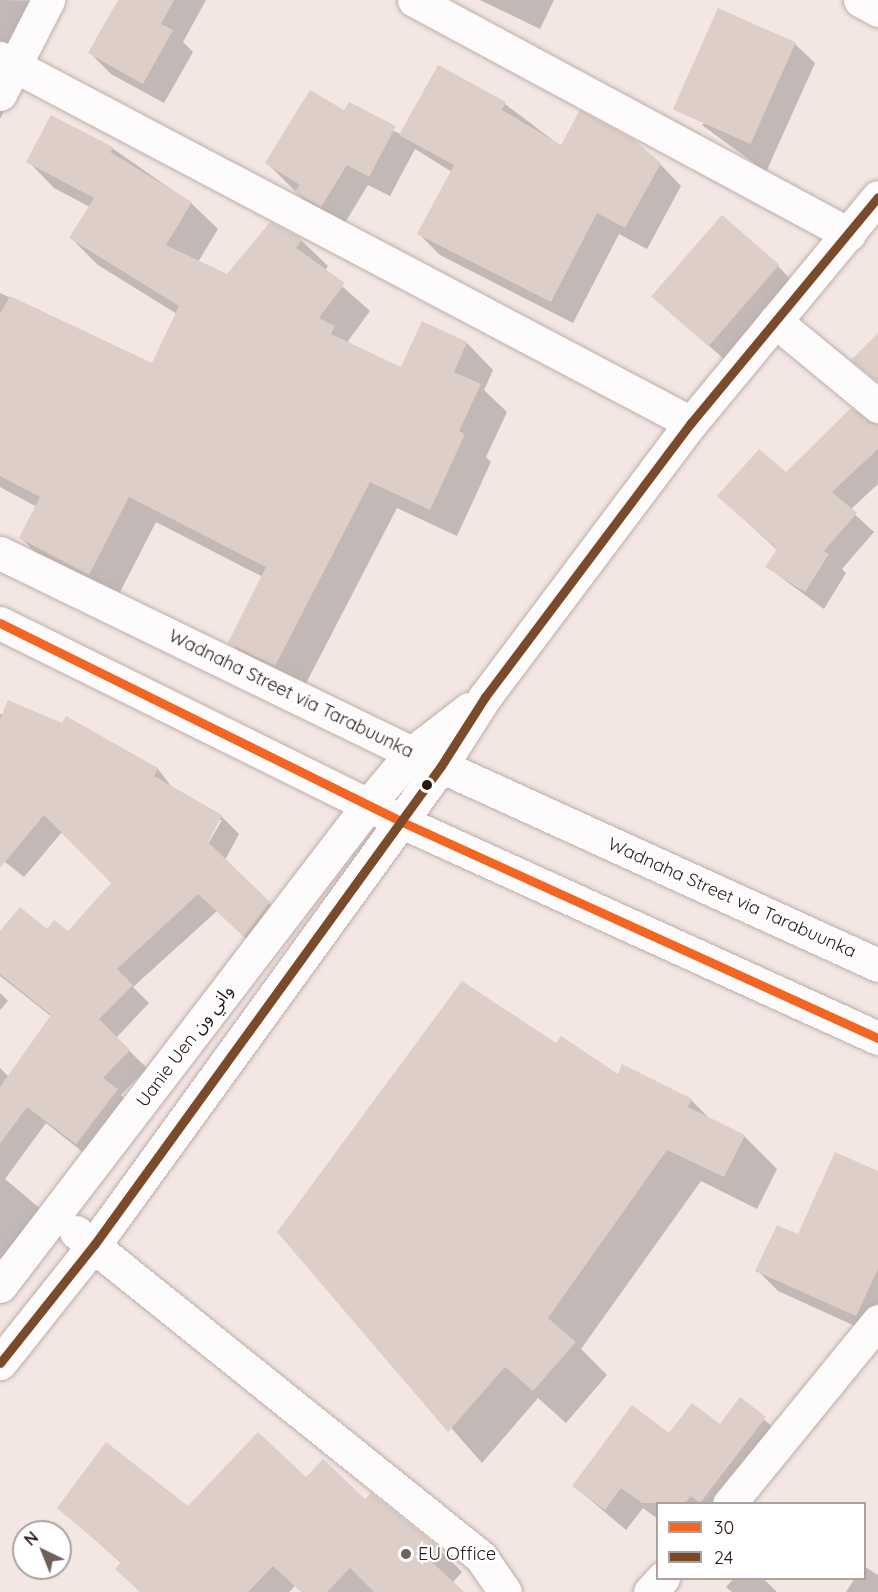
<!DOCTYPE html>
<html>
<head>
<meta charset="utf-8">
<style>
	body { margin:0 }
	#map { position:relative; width:878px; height:1592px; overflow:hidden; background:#f3e6e3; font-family:Quicksand,"Noto Sans Arabic",sans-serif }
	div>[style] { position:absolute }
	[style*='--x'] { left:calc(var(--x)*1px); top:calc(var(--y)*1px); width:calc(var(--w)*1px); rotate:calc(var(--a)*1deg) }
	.shadow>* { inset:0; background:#0003 }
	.building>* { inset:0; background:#decec8; transform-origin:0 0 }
	.roads { filter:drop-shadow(0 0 2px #beaeaa) drop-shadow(0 0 2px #beaeaa) }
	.minor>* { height:33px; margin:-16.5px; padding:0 16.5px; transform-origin:16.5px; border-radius:16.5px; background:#fdfbfb }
	.major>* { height:33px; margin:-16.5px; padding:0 16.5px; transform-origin:16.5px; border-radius:16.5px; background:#fdfbfb }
	.bus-1>* { height:9px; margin:-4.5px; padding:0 4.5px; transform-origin:4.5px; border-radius:4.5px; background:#f26522 }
	.bus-2>* { height:9px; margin:-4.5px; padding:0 4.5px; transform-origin:4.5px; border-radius:4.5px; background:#7a4b2a }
	.dots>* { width:16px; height:16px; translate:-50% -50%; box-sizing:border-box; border:3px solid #fff; border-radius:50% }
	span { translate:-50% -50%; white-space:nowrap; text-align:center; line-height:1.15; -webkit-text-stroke:4.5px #fff; paint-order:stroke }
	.street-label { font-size:18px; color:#2b1712 }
	.poi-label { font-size:18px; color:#2b1712 }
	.left { translate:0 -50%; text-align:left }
	.legend { position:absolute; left:656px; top:1502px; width:210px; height:78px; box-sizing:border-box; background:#fff; border:2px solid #aaa2a0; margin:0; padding:8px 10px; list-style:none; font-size:18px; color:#2b1712 }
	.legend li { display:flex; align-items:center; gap:12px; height:30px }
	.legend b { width:30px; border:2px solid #aaa2a0 }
	.north { position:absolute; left:12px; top:1520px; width:60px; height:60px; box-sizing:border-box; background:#fff; border:2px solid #aaa2a0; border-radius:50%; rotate:317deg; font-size:16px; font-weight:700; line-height:24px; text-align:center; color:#2b1712 }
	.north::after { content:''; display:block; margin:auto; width:21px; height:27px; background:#715f5b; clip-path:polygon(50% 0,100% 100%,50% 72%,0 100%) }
</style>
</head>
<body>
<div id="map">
	<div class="shadow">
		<div style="clip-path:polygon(0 0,65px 1px,53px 14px,0 119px)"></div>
		<div style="clip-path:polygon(119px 0,206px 0,183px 42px,193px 52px,164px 103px,111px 74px,90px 53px)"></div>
		<div style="clip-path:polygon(480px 0,554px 0,540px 29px)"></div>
		<div style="clip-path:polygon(795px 44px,815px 63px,766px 172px,702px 125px)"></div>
		<div style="clip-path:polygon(505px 104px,562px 147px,660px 164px,681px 186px,647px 249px,619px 234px,573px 323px,440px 255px,419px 234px,452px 172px,415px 149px,390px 196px,368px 185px,343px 226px,317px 213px,267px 163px,345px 112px,401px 134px)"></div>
		<div style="clip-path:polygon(112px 148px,191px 203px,218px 229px,198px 262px,227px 276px,301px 240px,328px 266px,325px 271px,370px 311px,348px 341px,354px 347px,401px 369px,467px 343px,493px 370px,484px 390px,507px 412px,486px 457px,491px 462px,457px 536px,397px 508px,302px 691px,256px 669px,230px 642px,263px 577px,156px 522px,116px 600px,48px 565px,21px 538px,37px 507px,0 487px,0 293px,152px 365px,177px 314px,98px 265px,71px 238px,90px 207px,54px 188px,28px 161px)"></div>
		<div style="clip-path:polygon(778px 266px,798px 287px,733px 367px,655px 298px)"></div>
		<div style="clip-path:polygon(878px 425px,878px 484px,850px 510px,874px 532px,842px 569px,846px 573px,824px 609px,767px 567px,778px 551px,719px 496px,786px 474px)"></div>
		<div style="clip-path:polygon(evenodd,0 714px,63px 725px,66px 718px,158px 769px,174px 790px,221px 816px,239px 834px,225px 860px,287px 921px,262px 953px,217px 911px,133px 987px,149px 1003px,116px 1038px,147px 1068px,121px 1095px,135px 1108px,94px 1161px,46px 1123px,5px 1179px,49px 1216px,0 1259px,0 1068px,9px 1077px,52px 1017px,0 976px,0 933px,68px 933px,113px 883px,62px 832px,24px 877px,0 858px,0 714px,218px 820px,222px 820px,205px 849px,203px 848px,218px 820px)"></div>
		<div style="clip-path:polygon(0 993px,8px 1001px,0 1010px)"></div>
		<div style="clip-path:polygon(556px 1045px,618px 1076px,691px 1100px,712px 1121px,744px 1136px,777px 1169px,757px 1209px,701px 1181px,581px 1349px,607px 1375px,566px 1423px,538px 1398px,482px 1463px,279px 1232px)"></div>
		<div style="clip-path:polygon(878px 1173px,878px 1335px,877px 1336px,778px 1291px,757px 1270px)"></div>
		<div style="clip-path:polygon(741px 1399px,786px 1439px,736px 1504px,658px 1504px,658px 1519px,643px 1508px,626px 1530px,574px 1486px,670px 1435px,720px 1426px)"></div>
		<div style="clip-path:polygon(306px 1479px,365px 1502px,441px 1551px,462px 1572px,452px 1583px,462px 1592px,302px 1592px,295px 1586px,289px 1592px,154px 1592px,59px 1508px,188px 1508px)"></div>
		<div style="clip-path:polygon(864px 1566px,878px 1575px,878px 1592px,846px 1592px,855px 1578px,864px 1578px)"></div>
		<div style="clip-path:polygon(734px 1578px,763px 1578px,777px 1592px,732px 1592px,726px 1587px)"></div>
	</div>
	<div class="building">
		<div style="clip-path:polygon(118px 0,174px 0,161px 24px,173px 30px,143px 84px,88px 53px)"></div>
		<div style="left:718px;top:8px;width:85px;height:111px;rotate:24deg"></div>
		<div style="clip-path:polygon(438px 65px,506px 102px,502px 110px,561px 145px,580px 110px,634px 140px,661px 163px,625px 228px,597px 213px,551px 302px,417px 234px,454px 165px,399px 135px)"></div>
		<div style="clip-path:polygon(310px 90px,344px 110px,349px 102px,396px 126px,369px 177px,347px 165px,321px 207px,294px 192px,300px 185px,265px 163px)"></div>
		<div style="clip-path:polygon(51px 115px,113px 147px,110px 152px,192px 202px,166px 245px,227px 274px,270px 222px,302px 239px,296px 248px,345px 283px,319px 318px,335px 326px,331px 334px,401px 367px,422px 321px,467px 342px,454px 372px,481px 384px,459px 431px,465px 434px,430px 510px,370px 482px,275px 666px,228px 643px,266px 567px,129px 497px,89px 575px,19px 538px,40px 497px,0 476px,0 314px,10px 296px,152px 363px,179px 306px,69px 238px,94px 198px,26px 162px)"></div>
		<div style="left:722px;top:215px;width:76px;height:108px;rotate:41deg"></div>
		<div style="clip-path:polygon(878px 333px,878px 382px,851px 360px)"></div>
		<div style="clip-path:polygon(851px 408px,878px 424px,878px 449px,832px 492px,857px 513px,824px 551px,829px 554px,805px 592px,765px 567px,777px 549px,717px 496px,759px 449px,786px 472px)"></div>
		<div style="clip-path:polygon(8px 700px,62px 723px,66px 716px,158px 768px,154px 776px,222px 815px,208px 842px,270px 902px,244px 937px,198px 894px,117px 969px,133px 985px,99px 1019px,130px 1050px,103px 1078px,118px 1089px,76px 1144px,27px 1107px,0 1144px,0 1087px,51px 1015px,0 974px,0 931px,20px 907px,47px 929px,54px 920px,68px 931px,111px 883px,44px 815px,0 868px,0 719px)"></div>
		<div style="clip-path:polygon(462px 981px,556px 1043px,561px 1036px,618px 1074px,622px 1064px,692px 1099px,688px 1107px,745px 1135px,724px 1177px,667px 1150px,548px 1318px,576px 1342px,533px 1391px,505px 1367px,448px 1432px,277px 1232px)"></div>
		<div style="clip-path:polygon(835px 1152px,878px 1171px,878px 1269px,856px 1316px,755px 1271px,777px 1225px,798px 1234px)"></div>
		<div style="clip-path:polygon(740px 1397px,766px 1417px,700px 1503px,691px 1496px,685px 1503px,642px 1503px,621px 1488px,605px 1510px,572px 1486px,632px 1405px,669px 1433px,692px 1403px,720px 1424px)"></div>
		<div style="clip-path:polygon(258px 1432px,306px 1477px,323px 1459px,365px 1499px,371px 1493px,442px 1550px,431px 1561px,464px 1592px,374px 1592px,350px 1568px,327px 1592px,301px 1592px,273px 1566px,248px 1592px,140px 1592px,115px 1569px,121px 1562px,57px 1508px,106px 1442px,188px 1506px)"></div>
	</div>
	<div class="roads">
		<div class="minor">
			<div style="--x:414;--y:0;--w:494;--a:28.3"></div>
			<div style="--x:860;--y:0;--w:21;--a:29"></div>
			<div style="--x:0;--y:58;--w:781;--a:27.84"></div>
			<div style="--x:0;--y:94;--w:106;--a:-62.9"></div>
			<div style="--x:775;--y:321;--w:134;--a:39.5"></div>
			<div style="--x:76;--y:1232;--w:519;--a:38.75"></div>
			<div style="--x:481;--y:1557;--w:42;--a:55.6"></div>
			<div style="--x:0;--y:1286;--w:607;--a:-52.56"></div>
			<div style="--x:369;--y:804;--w:67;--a:-49.9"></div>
			<div style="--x:412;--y:753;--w:72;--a:-37.7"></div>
			<div style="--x:0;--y:1363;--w:151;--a:-51.5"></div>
			<div style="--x:94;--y:1245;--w:591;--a:-54.08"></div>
			<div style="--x:441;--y:766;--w:82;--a:-57.5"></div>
			<div style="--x:485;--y:697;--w:343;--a:-53.1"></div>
			<div style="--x:691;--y:423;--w:293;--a:-50.4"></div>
			<div style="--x:729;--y:1504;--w:236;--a:-50.8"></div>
			<div style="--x:650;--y:1592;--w:19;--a:-47"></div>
		</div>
		<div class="major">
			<div style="--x:0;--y:553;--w:458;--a:25.9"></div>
			<div style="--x:412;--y:753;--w:512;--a:24.46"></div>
			<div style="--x:0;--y:623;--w:446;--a:26.3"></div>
			<div style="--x:400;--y:821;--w:525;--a:24.42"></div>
		</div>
	</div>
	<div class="bus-1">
		<div style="--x:0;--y:623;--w:446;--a:26.3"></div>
		<div style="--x:400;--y:821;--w:525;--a:24.42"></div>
	</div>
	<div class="bus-2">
		<div style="--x:0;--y:1363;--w:151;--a:-51.5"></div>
		<div style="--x:94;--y:1245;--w:591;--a:-54.08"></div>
		<div style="--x:441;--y:766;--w:82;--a:-57.5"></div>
		<div style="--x:485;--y:697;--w:343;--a:-53.1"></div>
		<div style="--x:691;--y:423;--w:293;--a:-50.4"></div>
	</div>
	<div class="dots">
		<div style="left:427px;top:785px;background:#2b1712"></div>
		<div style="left:406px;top:1554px;background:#715f5b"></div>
	</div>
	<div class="street-label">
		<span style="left:291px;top:694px;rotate:26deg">Wadnaha Street via Tarabuunka</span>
		<span style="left:732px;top:898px;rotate:24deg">Wadnaha Street via Tarabuunka</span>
		<span style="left:185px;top:1046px;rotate:-53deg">Uanie Uen واني ون</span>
	</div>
	<div class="poi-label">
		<span class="left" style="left:418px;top:1554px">EU Office</span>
	</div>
	<ul class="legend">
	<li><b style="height:8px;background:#f26522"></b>30</li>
	<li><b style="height:8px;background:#7a4b2a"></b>24</li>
	</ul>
	<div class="north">N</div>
</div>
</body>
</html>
